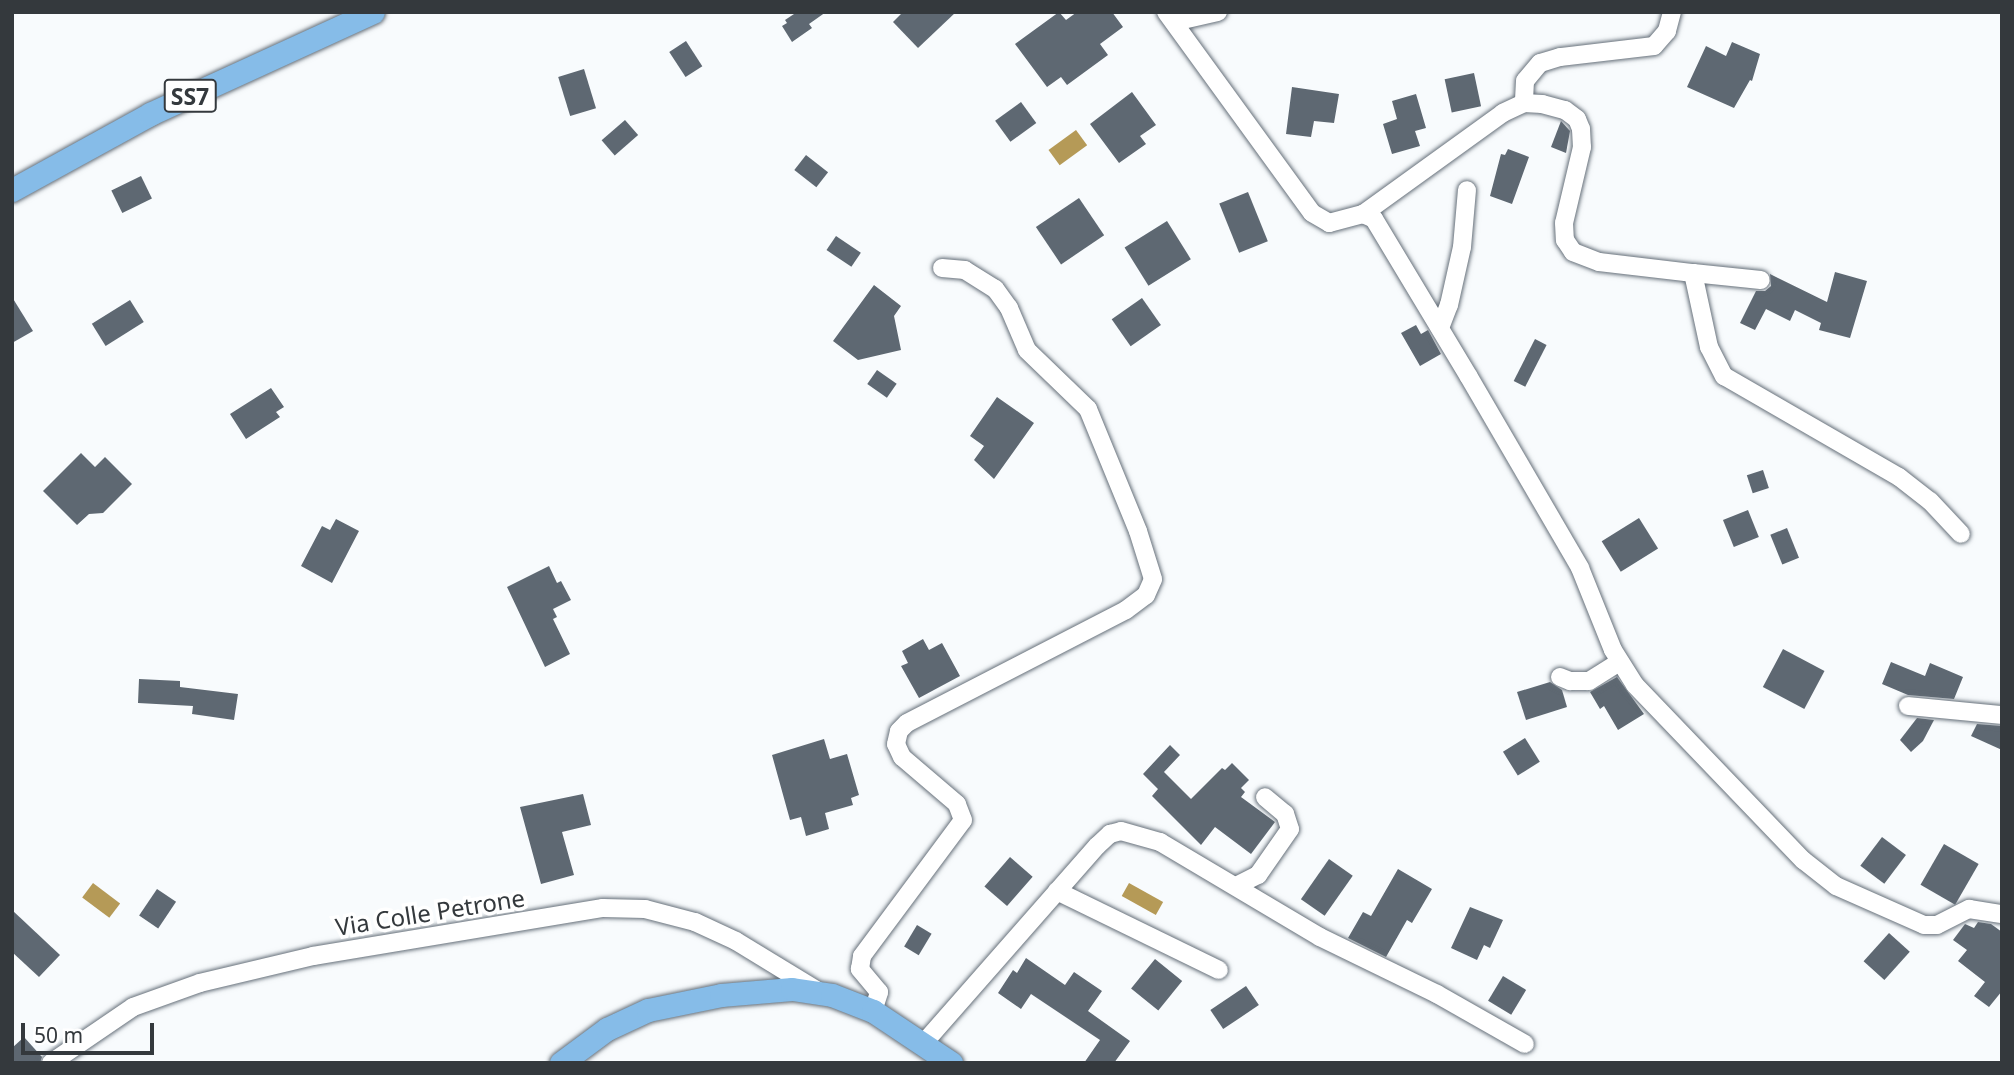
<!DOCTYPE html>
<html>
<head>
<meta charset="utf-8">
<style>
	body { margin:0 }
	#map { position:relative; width:2014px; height:1075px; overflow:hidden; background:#f8fbfd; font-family:"Noto Sans",sans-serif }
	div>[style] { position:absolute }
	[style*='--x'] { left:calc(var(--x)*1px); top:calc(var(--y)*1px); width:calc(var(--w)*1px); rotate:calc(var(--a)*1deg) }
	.water>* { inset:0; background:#b59a57; transform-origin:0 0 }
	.building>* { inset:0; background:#5e6872; transform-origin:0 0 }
	.roads { filter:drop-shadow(0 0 2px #66707a) drop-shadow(0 0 2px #66707a) }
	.minor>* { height:18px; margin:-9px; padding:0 9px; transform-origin:9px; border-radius:9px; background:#fff }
	.major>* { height:23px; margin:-11.5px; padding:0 11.5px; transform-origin:11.5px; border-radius:11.5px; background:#86bce8 }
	span { translate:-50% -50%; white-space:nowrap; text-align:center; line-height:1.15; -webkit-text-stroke:7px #fff; paint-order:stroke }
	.shield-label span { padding:2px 5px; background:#fff; border:2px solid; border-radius:5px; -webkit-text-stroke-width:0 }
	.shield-label { font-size:23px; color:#34393d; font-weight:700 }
	.street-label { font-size:24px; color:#34393d }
	.frame { position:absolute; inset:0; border:14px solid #34393d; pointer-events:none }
	.scale { position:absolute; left:21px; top:1023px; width:133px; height:32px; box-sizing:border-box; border:4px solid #34393d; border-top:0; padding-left:9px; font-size:21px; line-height:24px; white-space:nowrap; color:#34393d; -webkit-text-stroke:5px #fff; paint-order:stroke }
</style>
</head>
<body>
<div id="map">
	<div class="water">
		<div style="left:1076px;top:130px;width:19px;height:34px;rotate:54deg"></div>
		<div style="left:93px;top:883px;width:34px;height:18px;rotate:37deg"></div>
		<div style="left:1129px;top:883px;width:39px;height:15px;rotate:29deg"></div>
	</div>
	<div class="building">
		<div style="clip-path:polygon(797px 12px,826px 12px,809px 24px,812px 28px,792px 42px,782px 26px,787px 23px,785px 20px)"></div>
		<div style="clip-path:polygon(903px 12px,956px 12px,918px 48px,893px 22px)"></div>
		<div style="clip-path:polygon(1059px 12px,1066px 20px,1077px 12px,1112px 12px,1123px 27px,1100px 44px,1108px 55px,1067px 85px,1061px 77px,1047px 87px,1015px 44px)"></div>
		<div style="left:686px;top:41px;width:30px;height:20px;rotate:57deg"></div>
		<div style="clip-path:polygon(1732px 42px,1760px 54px,1752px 81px,1750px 80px,1734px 108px,1687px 87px,1706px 46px,1726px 56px)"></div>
		<div style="left:584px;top:69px;width:41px;height:27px;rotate:73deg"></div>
		<div style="left:1474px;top:73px;width:34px;height:30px;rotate:78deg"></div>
		<div style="clip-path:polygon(1292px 87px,1339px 94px,1334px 123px,1314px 121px,1311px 137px,1286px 134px)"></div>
		<div style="clip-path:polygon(1132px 92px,1156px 125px,1140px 136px,1146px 144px,1119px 163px,1090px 124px)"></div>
		<div style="clip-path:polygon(1416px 94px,1426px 128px,1415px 131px,1420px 146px,1392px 154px,1383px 124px,1397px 119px,1392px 101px)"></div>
		<div style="left:1021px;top:102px;width:26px;height:32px;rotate:54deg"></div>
		<div style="left:625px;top:120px;width:20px;height:31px;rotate:49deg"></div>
		<div style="clip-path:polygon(1561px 121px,1570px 131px,1566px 153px,1551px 147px)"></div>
		<div style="clip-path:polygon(1508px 149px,1529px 157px,1512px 204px,1490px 196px,1501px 154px,1505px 155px)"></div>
		<div style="left:806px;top:155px;width:28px;height:19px;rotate:38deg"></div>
		<div style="left:141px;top:176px;width:25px;height:33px;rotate:64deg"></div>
		<div style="left:1248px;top:192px;width:53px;height:31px;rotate:68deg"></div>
		<div style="left:1079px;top:198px;width:45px;height:52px;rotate:56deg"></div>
		<div style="left:1167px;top:221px;width:45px;height:50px;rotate:58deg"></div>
		<div style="left:836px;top:236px;width:30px;height:17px;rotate:34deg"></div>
		<div style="clip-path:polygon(1835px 272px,1867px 281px,1850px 338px,1819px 330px,1821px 323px,1795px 310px,1790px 321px,1766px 309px,1755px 330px,1740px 323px,1756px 291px,1765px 291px,1771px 286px,1770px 274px,1827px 302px)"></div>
		<div style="clip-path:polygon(874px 285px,901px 306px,894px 316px,901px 350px,858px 360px,833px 341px)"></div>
		<div style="clip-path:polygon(12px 297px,33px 331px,12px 343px)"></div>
		<div style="left:1142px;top:298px;width:33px;height:37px;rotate:55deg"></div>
		<div style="left:130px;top:300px;width:26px;height:45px;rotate:58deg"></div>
		<div style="clip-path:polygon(1416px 325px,1421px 334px,1428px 330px,1441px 354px,1420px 366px,1401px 333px)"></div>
		<div style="left:1535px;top:339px;width:13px;height:47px;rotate:27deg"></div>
		<div style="left:877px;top:370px;width:24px;height:17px;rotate:35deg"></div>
		<div style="clip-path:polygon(271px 388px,284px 407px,276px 412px,280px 417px,246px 439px,230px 414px)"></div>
		<div style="clip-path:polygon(997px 397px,1034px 423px,994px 479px,974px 460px,984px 446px,970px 436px)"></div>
		<div style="clip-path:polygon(81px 453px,95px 467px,105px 457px,132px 484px,103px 513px,89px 514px,77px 525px,43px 491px)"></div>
		<div style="left:1763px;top:470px;width:19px;height:17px;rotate:72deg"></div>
		<div style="left:1748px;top:510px;width:29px;height:27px;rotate:68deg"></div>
		<div style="left:1639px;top:518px;width:36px;height:44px;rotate:58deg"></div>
		<div style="clip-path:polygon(336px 519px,359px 531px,332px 583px,301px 566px,322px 526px,330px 530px)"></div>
		<div style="left:1787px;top:528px;width:32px;height:18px;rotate:68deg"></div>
		<div style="clip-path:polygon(549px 566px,557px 583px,561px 581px,571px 600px,553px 609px,557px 617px,553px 619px,570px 654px,545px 667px,507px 587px)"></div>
		<div style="clip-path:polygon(923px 639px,929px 650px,942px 643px,960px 676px,919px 698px,901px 666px,908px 663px,902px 651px)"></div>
		<div style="left:1783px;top:649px;width:47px;height:43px;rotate:28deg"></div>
		<div style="clip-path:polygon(1891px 662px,1925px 676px,1930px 663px,1963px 677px,1954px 699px,1908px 695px,1882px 684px)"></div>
		<div style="clip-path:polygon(1617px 677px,1644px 714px,1618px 730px,1604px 706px,1600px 709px,1590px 692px)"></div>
		<div style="clip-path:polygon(139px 679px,180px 681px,180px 687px,238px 694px,234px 720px,192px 714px,193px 706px,138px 703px)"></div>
		<div style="clip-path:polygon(1550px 682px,1562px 690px,1567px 707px,1526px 720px,1517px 692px)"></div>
		<div style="clip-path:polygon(1917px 718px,1934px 720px,1923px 741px,1911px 752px,1900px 740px)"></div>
		<div style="clip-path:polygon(1977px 724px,2002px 726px,2002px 750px,1971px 736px)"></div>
		<div style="left:1525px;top:738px;width:28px;height:26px;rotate:58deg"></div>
		<div style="clip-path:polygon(824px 739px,830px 759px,847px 754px,859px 795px,851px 798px,853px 805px,825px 813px,829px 829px,806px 836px,801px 817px,790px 820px,772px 755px)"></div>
		<div style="clip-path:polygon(1170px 745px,1180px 755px,1164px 772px,1191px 799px,1222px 768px,1225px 770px,1232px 763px,1249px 780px,1241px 788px,1245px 792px,1241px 797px,1275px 822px,1251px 854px,1215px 827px,1201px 845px,1152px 796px,1158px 789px,1143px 774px)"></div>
		<div style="clip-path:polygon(583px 794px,591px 825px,562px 832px,574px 875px,541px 884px,520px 807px)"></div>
		<div style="left:1882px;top:837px;width:30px;height:36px;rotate:37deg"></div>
		<div style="left:1944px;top:844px;width:40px;height:47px;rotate:30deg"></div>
		<div style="left:1010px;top:857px;width:30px;height:39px;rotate:41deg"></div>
		<div style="left:1329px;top:859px;width:29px;height:49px;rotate:35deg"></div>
		<div style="clip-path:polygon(1398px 869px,1432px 889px,1412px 923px,1407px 920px,1386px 957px,1348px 938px,1363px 912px,1371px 916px)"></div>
		<div style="left:157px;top:889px;width:23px;height:32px;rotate:34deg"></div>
		<div style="clip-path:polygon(1470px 907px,1503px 920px,1490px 948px,1484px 945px,1477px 960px,1451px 948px)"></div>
		<div style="clip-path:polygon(12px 910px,60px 955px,39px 977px,12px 952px)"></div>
		<div style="clip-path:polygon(1978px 922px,1991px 924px,2002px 932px,2002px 991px,1989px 1007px,1974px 996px,1985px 982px,1958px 961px,1967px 950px,1953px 940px,1965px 924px,1974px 928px)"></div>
		<div style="left:917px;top:925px;width:17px;height:25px;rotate:31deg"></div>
		<div style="left:1889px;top:933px;width:28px;height:38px;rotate:42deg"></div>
		<div style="clip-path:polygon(1026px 958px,1065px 985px,1074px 972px,1102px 991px,1088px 1011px,1130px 1041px,1114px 1063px,1084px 1063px,1100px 1040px,1031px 994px,1021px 1009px,998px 993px,1013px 970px,1017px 973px)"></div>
		<div style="left:1155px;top:959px;width:35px;height:38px;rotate:39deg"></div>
		<div style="left:1503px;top:976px;width:27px;height:29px;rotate:31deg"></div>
		<div style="left:1246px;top:986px;width:23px;height:43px;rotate:56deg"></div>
		<div style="clip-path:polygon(24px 1037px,42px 1057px,40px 1063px,12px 1063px,12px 1048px)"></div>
	</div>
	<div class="roads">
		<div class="minor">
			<div style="--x:1166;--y:12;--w:248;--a:54"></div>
			<div style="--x:1312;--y:213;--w:20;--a:30"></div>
			<div style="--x:1329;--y:223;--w:35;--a:-15"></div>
			<div style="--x:1672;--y:12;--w:20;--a:105"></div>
			<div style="--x:1667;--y:31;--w:20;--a:131"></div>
			<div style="--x:1654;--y:46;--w:95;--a:173.3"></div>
			<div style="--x:1560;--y:57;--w:21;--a:163"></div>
			<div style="--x:1540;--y:63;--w:23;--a:130"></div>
			<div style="--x:1525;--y:81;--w:22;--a:93"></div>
			<div style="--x:1524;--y:103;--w:23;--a:155"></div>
			<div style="--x:1503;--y:113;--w:173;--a:144.2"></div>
			<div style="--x:1363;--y:214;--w:12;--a:24"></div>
			<div style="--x:1374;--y:219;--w:184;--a:59"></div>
			<div style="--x:1469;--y:377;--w:221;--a:59.8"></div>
			<div style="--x:1580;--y:568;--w:88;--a:68.1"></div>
			<div style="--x:1613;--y:650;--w:41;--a:57.8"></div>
			<div style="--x:1635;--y:685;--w:243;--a:46.2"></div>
			<div style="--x:1803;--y:860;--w:42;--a:38.2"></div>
			<div style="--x:1836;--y:886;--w:96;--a:23.9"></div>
			<div style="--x:1924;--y:925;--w:13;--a:0"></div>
			<div style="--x:1937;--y:925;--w:36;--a:-27"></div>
			<div style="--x:1969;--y:909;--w:33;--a:9"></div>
			<div style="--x:1174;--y:22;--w:45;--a:-12.8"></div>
			<div style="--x:1524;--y:103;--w:18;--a:3"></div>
			<div style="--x:1542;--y:104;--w:24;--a:15"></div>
			<div style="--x:1565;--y:110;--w:15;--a:37"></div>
			<div style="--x:1577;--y:119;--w:11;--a:68"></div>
			<div style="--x:1581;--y:129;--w:18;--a:87"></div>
			<div style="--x:1582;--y:147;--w:78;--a:103.3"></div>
			<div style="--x:1564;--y:223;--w:17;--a:87"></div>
			<div style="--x:1565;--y:240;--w:14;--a:56"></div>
			<div style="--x:1573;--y:252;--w:28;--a:21"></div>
			<div style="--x:1599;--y:262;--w:95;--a:6.7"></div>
			<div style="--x:1693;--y:273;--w:76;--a:77.8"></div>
			<div style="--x:1709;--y:347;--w:33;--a:63"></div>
			<div style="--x:1724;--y:376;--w:202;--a:30"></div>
			<div style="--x:1899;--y:477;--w:39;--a:38"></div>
			<div style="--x:1930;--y:501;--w:45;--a:46.8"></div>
			<div style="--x:1693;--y:273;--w:68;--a:5.9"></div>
			<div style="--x:1440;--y:328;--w:25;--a:-69"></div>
			<div style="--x:1449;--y:305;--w:59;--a:-77.4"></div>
			<div style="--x:1462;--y:247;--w:57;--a:-85"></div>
			<div style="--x:1560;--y:677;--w:11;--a:22"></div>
			<div style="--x:1570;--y:681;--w:19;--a:0"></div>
			<div style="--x:1589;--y:681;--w:36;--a:-32"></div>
			<div style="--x:1908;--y:706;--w:94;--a:5.5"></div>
			<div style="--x:1236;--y:886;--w:25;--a:-27"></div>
			<div style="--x:1258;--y:875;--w:56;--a:-55.2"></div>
			<div style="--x:1290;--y:829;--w:16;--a:-108"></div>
			<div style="--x:1285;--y:814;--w:26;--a:-140"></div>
			<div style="--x:1057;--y:891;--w:180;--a:26"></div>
			<div style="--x:873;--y:1011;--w:20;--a:-72"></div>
			<div style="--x:879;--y:992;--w:30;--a:-130"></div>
			<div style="--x:860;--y:969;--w:13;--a:-81"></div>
			<div style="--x:862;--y:956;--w:169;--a:-53.4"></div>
			<div style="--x:963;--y:820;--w:17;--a:-111"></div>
			<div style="--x:957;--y:804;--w:72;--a:-139.5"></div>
			<div style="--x:902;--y:757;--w:14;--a:-115"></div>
			<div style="--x:896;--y:744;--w:13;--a:-77"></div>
			<div style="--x:899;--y:731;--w:11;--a:-45"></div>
			<div style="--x:907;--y:723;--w:246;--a:-27.3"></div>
			<div style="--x:1126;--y:610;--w:25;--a:-37"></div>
			<div style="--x:1146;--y:595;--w:17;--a:-66"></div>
			<div style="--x:1153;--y:579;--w:50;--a:-107.4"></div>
			<div style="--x:1138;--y:531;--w:132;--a:-112.3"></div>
			<div style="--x:1088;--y:409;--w:85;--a:-136"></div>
			<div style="--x:1027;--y:350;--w:46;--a:-113.2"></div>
			<div style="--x:1009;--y:308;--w:24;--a:-126"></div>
			<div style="--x:995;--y:289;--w:36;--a:-148"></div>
			<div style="--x:965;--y:270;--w:23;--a:-175"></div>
			<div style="--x:923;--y:1044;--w:264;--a:-48.7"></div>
			<div style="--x:1097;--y:846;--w:18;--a:-43"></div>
			<div style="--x:1110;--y:834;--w:11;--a:-15"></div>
			<div style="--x:1121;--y:831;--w:41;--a:15.8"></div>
			<div style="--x:1160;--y:842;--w:186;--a:30.7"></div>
			<div style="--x:1320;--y:937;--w:130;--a:26"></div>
			<div style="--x:1437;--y:994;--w:101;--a:29.6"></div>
			<div style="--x:51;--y:1063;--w:99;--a:-34.3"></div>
			<div style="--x:133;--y:1007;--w:71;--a:-19.7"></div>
			<div style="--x:200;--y:983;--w:116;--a:-13.4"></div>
			<div style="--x:313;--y:956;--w:294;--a:-9.4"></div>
			<div style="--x:603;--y:908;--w:42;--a:1.4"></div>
			<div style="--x:645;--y:909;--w:52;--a:14.6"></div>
			<div style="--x:695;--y:922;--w:45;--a:24.9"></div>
			<div style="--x:736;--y:941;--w:96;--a:31.4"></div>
		</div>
		<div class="major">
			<div style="--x:12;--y:190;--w:158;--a:-28.8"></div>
			<div style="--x:150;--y:114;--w:245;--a:-24.6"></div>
			<div style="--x:561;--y:1063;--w:57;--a:-36.5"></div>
			<div style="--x:607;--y:1029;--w:45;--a:-24.9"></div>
			<div style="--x:648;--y:1010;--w:75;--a:-11.6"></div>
			<div style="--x:721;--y:995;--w:71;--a:-4.8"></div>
			<div style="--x:792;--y:989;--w:40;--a:8.5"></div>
			<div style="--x:832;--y:995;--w:44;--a:21.3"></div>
			<div style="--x:873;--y:1011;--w:94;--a:33.7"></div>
		</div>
	</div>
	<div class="shield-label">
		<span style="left:190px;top:96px">SS7</span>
	</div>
	<div class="street-label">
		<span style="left:430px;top:912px;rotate:-9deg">Via Colle Petrone</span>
	</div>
	<div class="frame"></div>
	<div class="scale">50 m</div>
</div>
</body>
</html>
